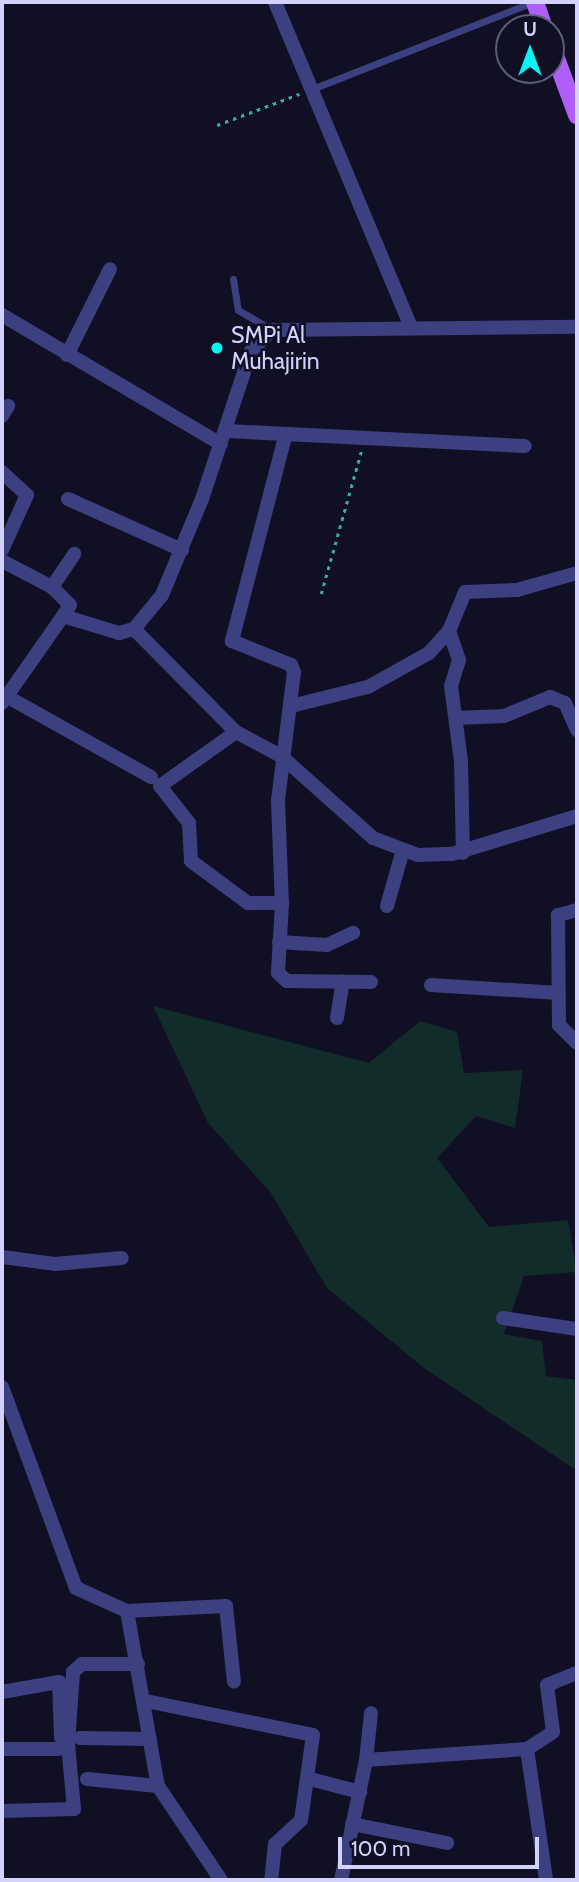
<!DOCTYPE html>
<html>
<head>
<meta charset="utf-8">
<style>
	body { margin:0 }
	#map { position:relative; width:579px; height:1882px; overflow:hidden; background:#100f23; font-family:Cabin,sans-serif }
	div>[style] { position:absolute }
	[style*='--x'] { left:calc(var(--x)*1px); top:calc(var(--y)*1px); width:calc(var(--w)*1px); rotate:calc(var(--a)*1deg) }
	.green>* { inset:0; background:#122c29 }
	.path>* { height:2.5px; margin-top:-1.25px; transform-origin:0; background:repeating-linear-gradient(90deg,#34b09c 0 3.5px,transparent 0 8.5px) }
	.service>* { height:7px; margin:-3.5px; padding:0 3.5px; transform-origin:3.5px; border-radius:3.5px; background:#3c4080 }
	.minor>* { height:14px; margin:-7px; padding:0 7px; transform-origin:7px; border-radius:7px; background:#3c4080 }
	.primary>* { height:18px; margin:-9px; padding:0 9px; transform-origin:9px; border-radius:9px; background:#af5ef9 }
	.dots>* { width:19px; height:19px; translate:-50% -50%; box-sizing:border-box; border:4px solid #100f23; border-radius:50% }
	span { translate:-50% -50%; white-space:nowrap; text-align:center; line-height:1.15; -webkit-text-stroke:5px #100f23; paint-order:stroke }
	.poi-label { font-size:23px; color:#d3d2fd }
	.left { translate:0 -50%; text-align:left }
	.frame { position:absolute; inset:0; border:4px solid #d3d2fd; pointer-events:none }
	.north { position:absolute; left:495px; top:14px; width:70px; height:70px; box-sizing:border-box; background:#100f23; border:2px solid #5e5d7a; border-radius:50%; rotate:0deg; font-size:19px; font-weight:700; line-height:28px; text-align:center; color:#d3d2fd }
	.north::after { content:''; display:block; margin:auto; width:24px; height:32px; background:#0af2f1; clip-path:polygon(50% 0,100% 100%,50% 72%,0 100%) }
	.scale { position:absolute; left:338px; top:1837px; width:201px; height:32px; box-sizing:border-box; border:4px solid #d3d2fd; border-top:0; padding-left:9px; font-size:21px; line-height:24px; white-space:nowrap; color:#d3d2fd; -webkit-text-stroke:5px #100f23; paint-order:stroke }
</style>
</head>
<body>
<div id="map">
	<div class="green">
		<div style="clip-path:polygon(153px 1006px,369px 1063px,420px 1021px,457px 1032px,464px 1073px,523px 1070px,515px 1128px,476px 1116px,437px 1158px,489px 1227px,568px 1220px,577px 1272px,524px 1276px,504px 1334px,542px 1341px,546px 1376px,577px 1380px,577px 1471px,424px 1368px,327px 1288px,271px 1193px,208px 1123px)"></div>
	</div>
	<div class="path">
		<div style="--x:217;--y:125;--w:88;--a:-20.7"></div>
		<div style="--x:321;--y:594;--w:148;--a:-74.3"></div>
	</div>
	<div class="service">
		<div style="--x:312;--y:89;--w:238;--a:-21.5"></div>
		<div style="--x:233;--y:279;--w:31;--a:81"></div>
		<div style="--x:238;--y:310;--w:39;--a:30"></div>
	</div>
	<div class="minor">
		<div style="--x:275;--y:2;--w:350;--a:67.3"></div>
		<div style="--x:2;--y:315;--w:254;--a:30.5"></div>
		<div style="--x:67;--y:355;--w:96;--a:-63.4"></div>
		<div style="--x:2;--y:416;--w:12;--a:-59"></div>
		<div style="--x:227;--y:431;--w:298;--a:2.9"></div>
		<div style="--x:285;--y:437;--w:211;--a:104.6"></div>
		<div style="--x:232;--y:641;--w:64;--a:22.1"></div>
		<div style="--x:291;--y:665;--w:8;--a:67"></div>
		<div style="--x:294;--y:672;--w:130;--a:97.1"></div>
		<div style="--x:278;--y:801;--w:102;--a:87.8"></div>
		<div style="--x:282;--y:903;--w:70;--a:93.3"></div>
		<div style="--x:278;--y:973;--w:12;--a:42"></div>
		<div style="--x:287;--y:981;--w:84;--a:0.7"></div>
		<div style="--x:2;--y:472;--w:34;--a:43"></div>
		<div style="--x:27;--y:495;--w:60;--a:114.4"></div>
		<div style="--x:68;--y:499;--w:125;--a:24.1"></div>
		<div style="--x:2;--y:561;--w:56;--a:27.5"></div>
		<div style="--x:52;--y:587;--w:25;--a:45"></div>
		<div style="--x:70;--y:605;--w:13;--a:122"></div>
		<div style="--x:52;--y:587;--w:40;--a:-56"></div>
		<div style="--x:134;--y:629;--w:145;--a:45.3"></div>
		<div style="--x:236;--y:732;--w:51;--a:28.1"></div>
		<div style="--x:281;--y:756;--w:123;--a:41.7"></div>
		<div style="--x:373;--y:838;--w:48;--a:20.7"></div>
		<div style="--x:418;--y:855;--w:34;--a:-2"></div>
		<div style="--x:452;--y:854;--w:131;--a:-16.9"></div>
		<div style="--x:449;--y:631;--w:31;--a:71"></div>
		<div style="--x:459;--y:660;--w:27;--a:107"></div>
		<div style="--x:451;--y:686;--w:76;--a:82.4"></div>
		<div style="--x:461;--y:761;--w:92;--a:88.8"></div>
		<div style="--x:6;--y:696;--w:166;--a:29.2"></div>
		<div style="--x:2;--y:703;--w:106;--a:-55"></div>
		<div style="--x:63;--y:616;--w:59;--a:16.9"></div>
		<div style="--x:119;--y:633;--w:16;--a:-15"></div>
		<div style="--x:134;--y:629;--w:44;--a:-50.5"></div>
		<div style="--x:162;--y:595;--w:104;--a:-67.4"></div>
		<div style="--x:202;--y:499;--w:156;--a:-71.7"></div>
		<div style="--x:251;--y:351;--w:30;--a:-45"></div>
		<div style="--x:272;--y:330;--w:305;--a:-0.6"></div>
		<div style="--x:291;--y:706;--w:79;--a:-13.9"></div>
		<div style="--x:368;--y:687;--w:70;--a:-29.1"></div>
		<div style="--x:429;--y:653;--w:30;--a:-48"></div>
		<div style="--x:449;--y:631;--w:42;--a:-67.7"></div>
		<div style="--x:465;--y:592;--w:52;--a:-2.2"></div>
		<div style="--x:517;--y:590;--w:62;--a:-15.8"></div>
		<div style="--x:456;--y:718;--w:48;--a:-2.4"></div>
		<div style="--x:504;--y:716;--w:50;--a:-22.4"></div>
		<div style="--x:550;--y:697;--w:16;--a:22"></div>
		<div style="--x:565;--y:703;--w:30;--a:66"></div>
		<div style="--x:236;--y:732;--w:93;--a:144.6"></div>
		<div style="--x:160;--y:786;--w:47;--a:51.9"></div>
		<div style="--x:189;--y:823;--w:38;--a:87"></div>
		<div style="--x:191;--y:861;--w:71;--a:36.4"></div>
		<div style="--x:248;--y:903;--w:34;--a:0"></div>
		<div style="--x:387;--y:906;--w:58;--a:-74.1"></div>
		<div style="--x:577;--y:910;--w:20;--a:165"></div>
		<div style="--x:558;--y:915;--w:110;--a:89.5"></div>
		<div style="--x:559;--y:1025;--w:25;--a:45"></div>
		<div style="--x:279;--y:942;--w:48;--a:3.6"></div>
		<div style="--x:327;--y:945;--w:29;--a:-25"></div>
		<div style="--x:431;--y:985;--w:128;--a:3.6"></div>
		<div style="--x:337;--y:1018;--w:37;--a:-81"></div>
		<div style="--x:2;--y:1257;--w:53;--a:7.5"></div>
		<div style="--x:55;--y:1264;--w:67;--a:-5.1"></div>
		<div style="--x:503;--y:1318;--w:75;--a:8.5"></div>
		<div style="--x:2;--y:1387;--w:214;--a:69.8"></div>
		<div style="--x:76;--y:1588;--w:56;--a:24.3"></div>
		<div style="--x:127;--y:1611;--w:178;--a:80"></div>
		<div style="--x:158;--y:1786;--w:113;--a:56.2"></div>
		<div style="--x:127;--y:1611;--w:99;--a:-2.9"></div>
		<div style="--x:226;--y:1606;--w:76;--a:84"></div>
		<div style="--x:2;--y:1692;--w:58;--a:-10"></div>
		<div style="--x:59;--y:1682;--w:55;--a:87.9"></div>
		<div style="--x:61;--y:1737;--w:10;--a:45"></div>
		<div style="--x:68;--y:1744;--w:11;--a:153"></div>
		<div style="--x:58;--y:1749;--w:56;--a:180"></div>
		<div style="--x:146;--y:1701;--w:170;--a:11.5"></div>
		<div style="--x:313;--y:1735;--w:86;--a:98"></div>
		<div style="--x:301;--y:1820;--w:35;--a:137"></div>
		<div style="--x:275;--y:1844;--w:36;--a:96"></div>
		<div style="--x:80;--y:1738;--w:70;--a:0.8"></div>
		<div style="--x:527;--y:1749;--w:132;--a:81.7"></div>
		<div style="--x:366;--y:1760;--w:47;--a:-83.9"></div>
		<div style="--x:87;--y:1779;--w:71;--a:5.6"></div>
		<div style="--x:310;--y:1779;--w:52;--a:14.6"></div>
		<div style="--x:2;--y:1811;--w:72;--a:-1.6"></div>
		<div style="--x:74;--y:1809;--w:65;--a:-95.3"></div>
		<div style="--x:68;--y:1744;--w:72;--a:-86"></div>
		<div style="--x:73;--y:1672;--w:12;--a:-42"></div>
		<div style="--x:82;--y:1664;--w:56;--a:0"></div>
		<div style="--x:352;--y:1824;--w:97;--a:11.3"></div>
		<div style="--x:341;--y:1880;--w:123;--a:-78.2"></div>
		<div style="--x:366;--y:1760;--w:161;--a:-3.9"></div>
		<div style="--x:527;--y:1749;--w:31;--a:-33"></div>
		<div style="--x:553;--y:1732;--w:47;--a:-97.3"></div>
		<div style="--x:547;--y:1685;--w:32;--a:-22"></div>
	</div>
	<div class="primary">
		<div style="--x:535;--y:2;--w:28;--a:71"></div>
		<div style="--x:551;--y:45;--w:75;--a:69.6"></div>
	</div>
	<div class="dots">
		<div style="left:217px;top:348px;background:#0af2f1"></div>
	</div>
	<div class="poi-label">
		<span class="left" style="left:231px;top:348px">SMPi Al<br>Muhajirin</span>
	</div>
	<div class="frame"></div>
	<div class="north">U</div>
	<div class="scale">100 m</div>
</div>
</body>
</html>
